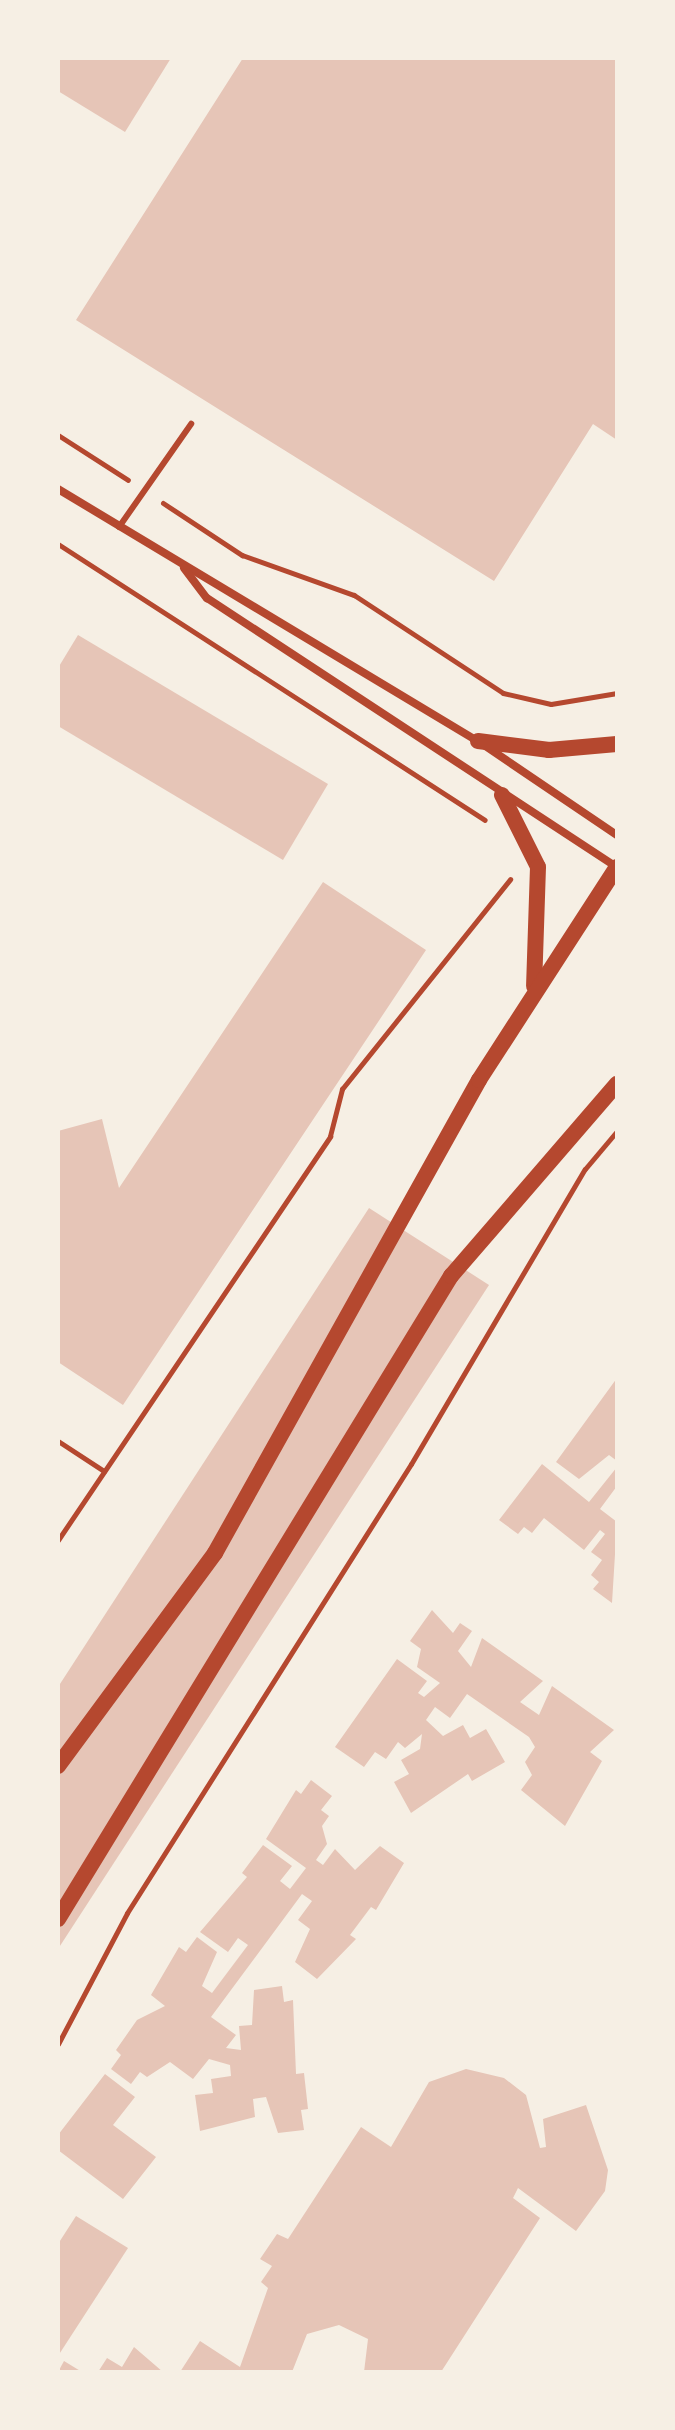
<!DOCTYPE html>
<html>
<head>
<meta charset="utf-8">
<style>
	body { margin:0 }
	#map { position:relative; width:675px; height:2430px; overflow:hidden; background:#f6efe4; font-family:Arial,sans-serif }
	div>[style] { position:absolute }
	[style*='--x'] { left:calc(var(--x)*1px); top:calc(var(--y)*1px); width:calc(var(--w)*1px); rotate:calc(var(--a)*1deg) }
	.building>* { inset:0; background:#e6c5b7 }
	.path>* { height:5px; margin:-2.5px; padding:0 2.5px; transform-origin:2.5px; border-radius:2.5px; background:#b5482f }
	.service>* { height:6px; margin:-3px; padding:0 3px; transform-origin:3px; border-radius:3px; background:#b5482f }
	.minor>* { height:8px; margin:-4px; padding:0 4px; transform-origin:4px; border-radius:4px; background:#b5482f }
	.secondary>* { height:16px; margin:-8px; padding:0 8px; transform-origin:8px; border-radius:8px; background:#b5482f }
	span { translate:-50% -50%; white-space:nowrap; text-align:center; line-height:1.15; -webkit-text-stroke:6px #f6efe4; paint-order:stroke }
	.frame { position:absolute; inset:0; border:60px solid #f6efe4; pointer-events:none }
</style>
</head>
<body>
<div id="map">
	<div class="building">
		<div style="clip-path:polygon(58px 58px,171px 58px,125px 132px,58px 91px)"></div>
		<div style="clip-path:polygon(243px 58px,617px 58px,617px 440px,593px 424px,494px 581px,76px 320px)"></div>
		<div style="clip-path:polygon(78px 635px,328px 784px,283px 860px,58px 726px,58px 668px)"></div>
		<div style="clip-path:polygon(323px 882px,426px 950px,123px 1405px,58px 1362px,58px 1131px,102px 1119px,119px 1188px)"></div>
		<div style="clip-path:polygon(369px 1208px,489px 1285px,58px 1949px,58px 1687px)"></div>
		<div style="clip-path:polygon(617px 1378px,617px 1461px,609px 1455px,579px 1479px,556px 1462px)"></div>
		<div style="clip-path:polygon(542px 1464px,589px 1502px,617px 1467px,617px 1486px,600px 1509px,617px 1522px,612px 1603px,593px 1589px,599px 1582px,591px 1575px,602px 1560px,591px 1552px,605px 1534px,600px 1530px,584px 1550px,544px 1518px,532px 1533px,524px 1527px,518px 1534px,499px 1520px)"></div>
		<div style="clip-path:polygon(432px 1610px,453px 1633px,460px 1623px,472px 1631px,458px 1651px,471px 1667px,482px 1638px,543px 1681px,520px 1702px,539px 1715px,552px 1686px,614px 1730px,590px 1752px,602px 1761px,565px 1826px,521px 1790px,532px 1775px,525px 1762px,535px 1747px,529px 1737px,467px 1694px,450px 1718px,435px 1707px,426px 1720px,443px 1736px,463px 1725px,470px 1738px,486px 1729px,505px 1762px,472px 1781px,468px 1774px,411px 1813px,394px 1782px,409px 1774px,401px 1760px,420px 1749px,422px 1734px,405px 1748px,398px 1742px,386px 1759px,375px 1752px,364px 1767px,335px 1747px,397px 1659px,427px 1681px,418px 1693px,424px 1697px,440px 1683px,417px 1667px,421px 1649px,410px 1641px)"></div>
		<div style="clip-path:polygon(311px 1780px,332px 1796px,321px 1810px,329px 1816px,322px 1826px,327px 1844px,316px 1860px,323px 1865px,335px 1849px,355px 1870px,380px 1846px,404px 1863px,376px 1910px,371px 1907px,350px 1935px,356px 1939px,317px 1979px,295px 1962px,310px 1929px,298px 1920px,312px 1901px,302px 1894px,211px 2017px,236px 2035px,226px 2048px,241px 2050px,239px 2026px,252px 2025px,254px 1990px,282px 1986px,284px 2002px,293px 2000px,296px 2074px,304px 2073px,308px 2109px,301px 2110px,304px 2130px,278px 2133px,266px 2097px,253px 2099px,255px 2117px,200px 2131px,195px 2095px,213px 2093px,211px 2079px,231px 2076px,230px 2065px,209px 2059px,193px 2079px,170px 2062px,147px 2077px,140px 2072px,131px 2084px,111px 2069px,121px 2055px,116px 2050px,137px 2020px,165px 2006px,151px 1995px,179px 1947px,186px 1952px,197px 1937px,217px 1952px,202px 1986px,212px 1993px,248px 1945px,238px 1938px,228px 1952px,200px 1932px,247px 1877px,242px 1873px,263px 1845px,292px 1866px,280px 1881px,290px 1889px,306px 1868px,266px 1839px,296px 1790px,301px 1794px)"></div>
		<div style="clip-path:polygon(466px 2069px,504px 2078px,526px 2095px,540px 2148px,546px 2147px,543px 2119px,586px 2105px,608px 2170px,605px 2191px,576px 2231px,518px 2188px,513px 2198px,540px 2218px,441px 2372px,364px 2372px,368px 2339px,339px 2325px,307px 2334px,292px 2372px,180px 2372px,200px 2341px,240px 2367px,268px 2288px,261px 2282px,272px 2266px,260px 2259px,277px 2234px,288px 2239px,361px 2127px,391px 2147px,429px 2082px)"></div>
		<div style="clip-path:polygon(105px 2074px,135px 2097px,113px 2125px,156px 2157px,123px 2199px,58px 2150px,58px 2135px)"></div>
		<div style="clip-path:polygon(76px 2216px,128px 2248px,58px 2356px,58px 2244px)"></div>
		<div style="clip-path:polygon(134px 2347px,163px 2372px,98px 2372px,107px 2358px,122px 2367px)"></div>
		<div style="clip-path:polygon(64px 2361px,82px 2372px,58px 2372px)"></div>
	</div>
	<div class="path">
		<div style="--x:58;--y:435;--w:83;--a:32.7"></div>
		<div style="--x:163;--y:503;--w:95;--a:33.4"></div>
		<div style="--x:242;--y:555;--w:119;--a:19.7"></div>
		<div style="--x:354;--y:595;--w:178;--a:33.3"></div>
		<div style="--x:503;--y:693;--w:49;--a:12.9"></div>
		<div style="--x:551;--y:704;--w:67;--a:-9.5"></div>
		<div style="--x:58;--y:544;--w:508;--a:32.88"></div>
		<div style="--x:58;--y:1441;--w:55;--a:33.1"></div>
		<div style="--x:58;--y:1540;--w:487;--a:-56"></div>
		<div style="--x:330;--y:1136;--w:49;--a:-75.7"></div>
		<div style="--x:342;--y:1089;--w:269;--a:-51.3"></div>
		<div style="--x:58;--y:2044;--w:148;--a:-62.2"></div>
		<div style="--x:127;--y:1913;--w:531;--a:-57.69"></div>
		<div style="--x:411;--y:1464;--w:342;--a:-59.5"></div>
		<div style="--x:585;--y:1169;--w:50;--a:-49.9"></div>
	</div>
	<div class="service">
		<div style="--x:119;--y:527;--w:126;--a:-55"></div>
	</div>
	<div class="minor">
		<div style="--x:58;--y:489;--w:490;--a:31"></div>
		<div style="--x:478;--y:741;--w:168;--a:34.1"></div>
		<div style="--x:184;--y:568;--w:38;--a:53"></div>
		<div style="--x:207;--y:598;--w:490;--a:33.3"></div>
	</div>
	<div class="secondary">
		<div style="--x:478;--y:741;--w:72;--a:7.2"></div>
		<div style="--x:549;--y:750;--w:68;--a:-5"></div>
		<div style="--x:502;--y:795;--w:80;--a:63.4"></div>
		<div style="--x:538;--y:867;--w:119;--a:91.9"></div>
		<div style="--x:58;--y:1766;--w:265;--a:-53.6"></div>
		<div style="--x:215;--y:1553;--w:542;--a:-60.83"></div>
		<div style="--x:479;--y:1080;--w:254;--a:-57.1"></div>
		<div style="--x:58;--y:1919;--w:754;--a:-58.57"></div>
		<div style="--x:451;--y:1276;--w:254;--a:-49.2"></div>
	</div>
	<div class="frame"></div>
</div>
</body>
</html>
